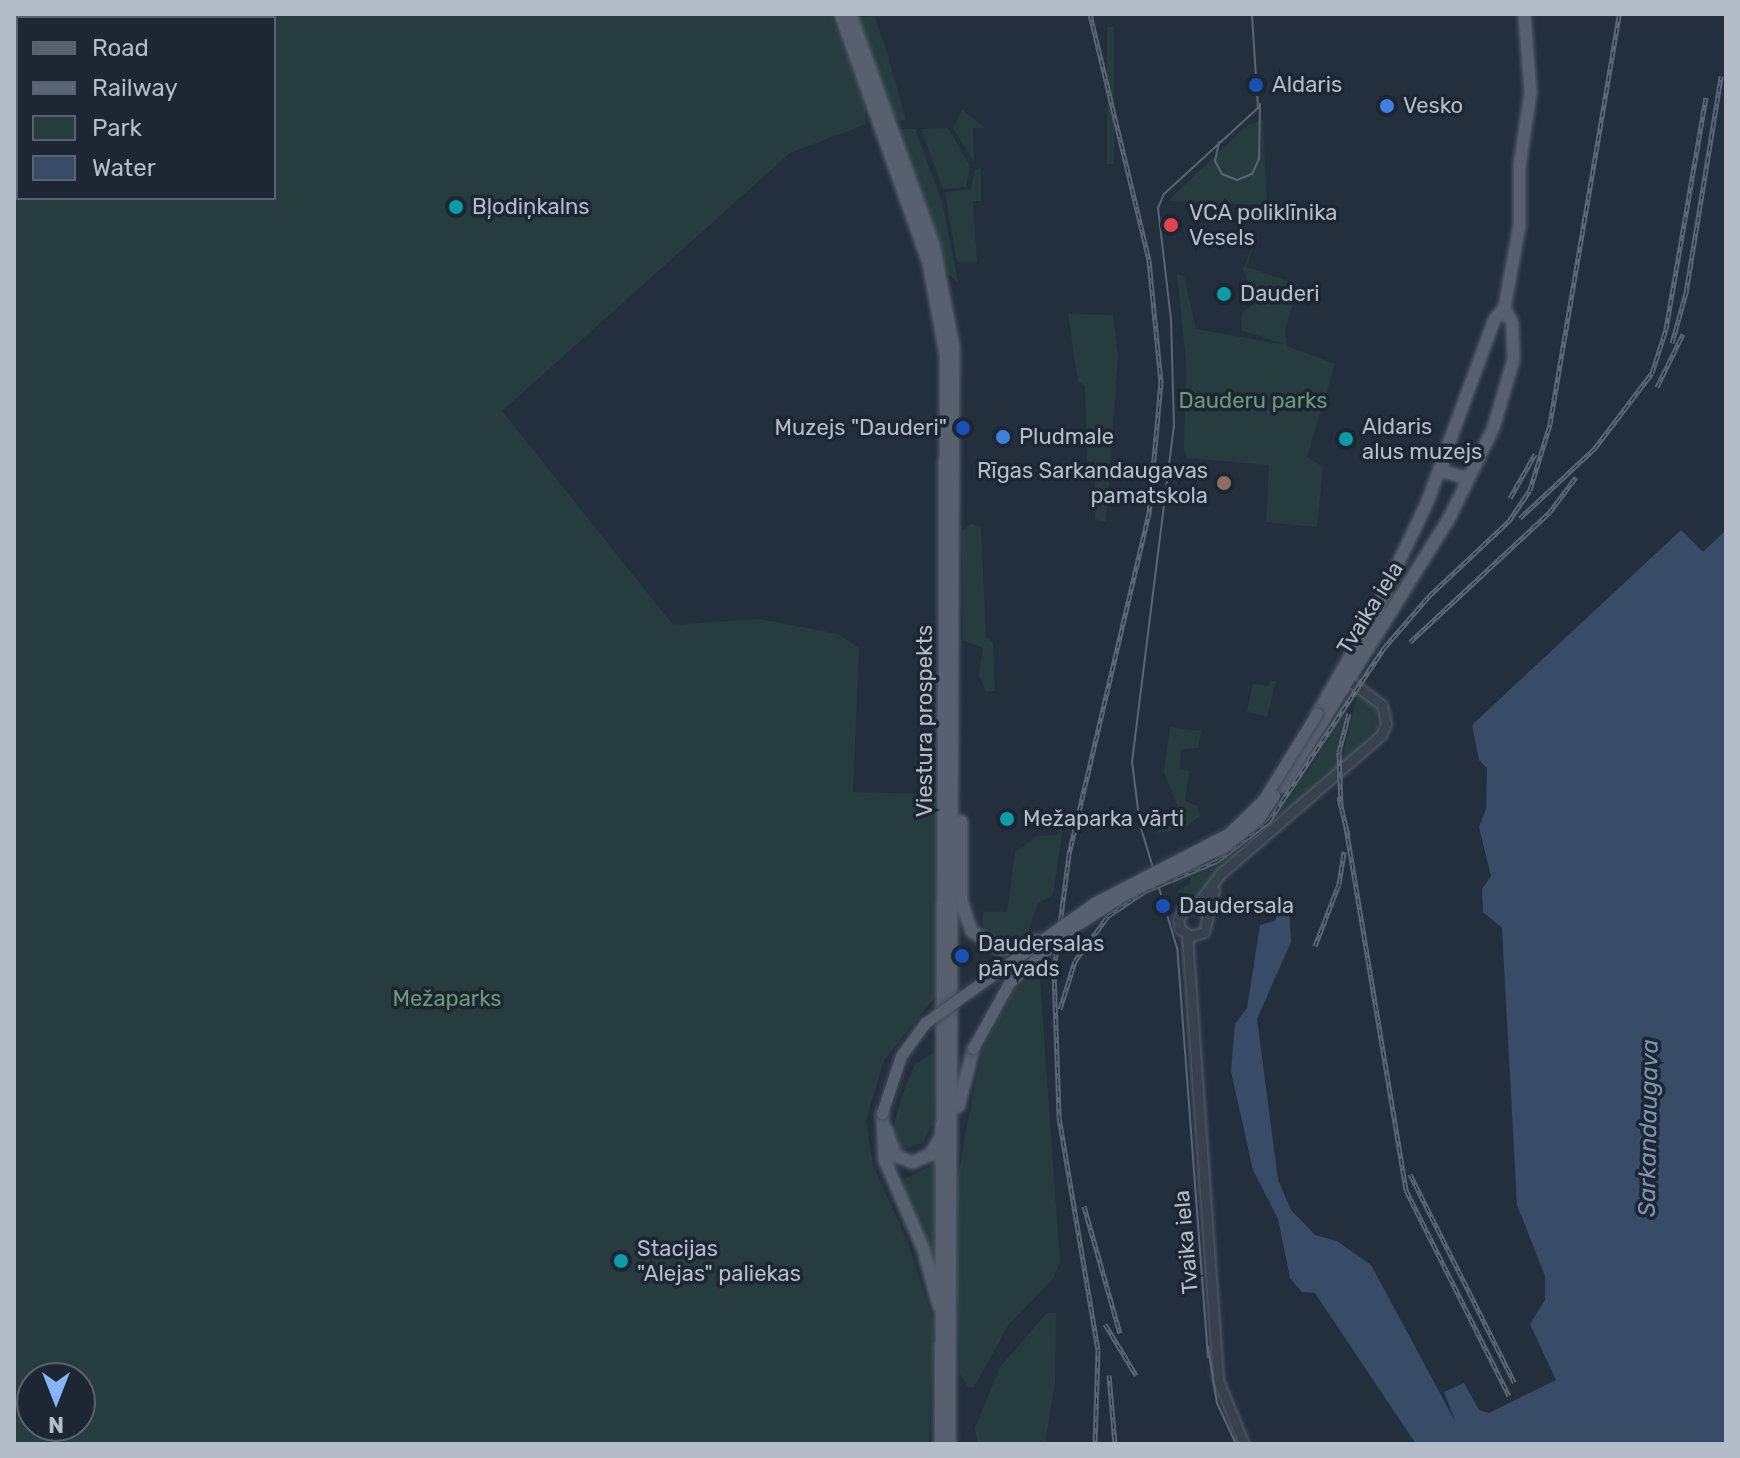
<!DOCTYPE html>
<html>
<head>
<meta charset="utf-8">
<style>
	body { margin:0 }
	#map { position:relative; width:1740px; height:1458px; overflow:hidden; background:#242f3e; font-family:Rubik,sans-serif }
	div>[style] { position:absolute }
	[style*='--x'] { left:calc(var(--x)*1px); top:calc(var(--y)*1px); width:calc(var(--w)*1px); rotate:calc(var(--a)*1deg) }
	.green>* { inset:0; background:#263c3f; transform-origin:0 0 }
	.water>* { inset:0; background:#394c67 }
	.roads { filter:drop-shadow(0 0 2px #565f6c) drop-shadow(0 0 2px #565f6c) }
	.minor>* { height:9px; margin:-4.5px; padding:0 4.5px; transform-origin:4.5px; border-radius:4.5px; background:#38414e }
	.major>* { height:11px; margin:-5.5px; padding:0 5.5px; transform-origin:5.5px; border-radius:5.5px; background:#56606e }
	.tram>* { height:2px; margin:-1px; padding:0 1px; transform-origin:1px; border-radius:1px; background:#5a6575 }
	.rail>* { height:5px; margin-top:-2.5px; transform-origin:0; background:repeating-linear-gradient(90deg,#1d2633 0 6px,#5a6575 0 12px); box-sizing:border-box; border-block:2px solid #5a6575 }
	.bridges { filter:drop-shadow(0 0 2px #414a57) drop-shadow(0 0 2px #414a57) }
	.major-bridge>* { height:11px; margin:-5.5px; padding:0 5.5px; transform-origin:5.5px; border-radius:5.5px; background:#56606e }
	.dots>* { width:22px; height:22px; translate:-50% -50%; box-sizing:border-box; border:4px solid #1d2633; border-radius:50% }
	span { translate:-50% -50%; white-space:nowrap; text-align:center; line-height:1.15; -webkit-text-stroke:7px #1d2633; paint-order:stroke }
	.poi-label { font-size:22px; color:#b4bcc9 }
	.left { translate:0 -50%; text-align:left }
	.right { translate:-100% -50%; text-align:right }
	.park-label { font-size:22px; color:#6b9a76 }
	.street-label { font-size:22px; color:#b4bcc9 }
	.water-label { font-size:24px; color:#7c92b1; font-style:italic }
	.frame { position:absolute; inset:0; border:16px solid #b4bcc9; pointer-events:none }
	.legend { position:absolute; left:16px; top:16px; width:260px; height:184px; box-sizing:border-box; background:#1d2633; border:2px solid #59626f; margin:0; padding:10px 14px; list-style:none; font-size:24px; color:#b4bcc9 }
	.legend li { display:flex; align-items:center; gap:16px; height:40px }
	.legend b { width:40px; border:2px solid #59626f }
	.north { position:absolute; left:16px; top:1362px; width:80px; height:80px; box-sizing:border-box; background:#1d2633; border:2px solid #59626f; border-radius:50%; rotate:180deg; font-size:22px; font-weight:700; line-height:32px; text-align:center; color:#b4bcc9 }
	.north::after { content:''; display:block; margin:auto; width:28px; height:36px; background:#8ab4f8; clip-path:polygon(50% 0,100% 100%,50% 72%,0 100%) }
</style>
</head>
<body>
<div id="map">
	<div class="green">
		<div style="clip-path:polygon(evenodd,14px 14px,831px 14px,865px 106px,866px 124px,790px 153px,502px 411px,673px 625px,759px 619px,838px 634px,859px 648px,853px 792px,920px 794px,924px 786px,933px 784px,925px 794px,933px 789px,939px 794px,936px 996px,884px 1060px,866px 1121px,873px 1165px,908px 1243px,934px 1323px,929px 1444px,14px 1444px,14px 14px,18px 18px,274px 18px,274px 198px,18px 198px,18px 18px,14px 14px,32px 1378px,80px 1378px,80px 1426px,32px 1426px,32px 1378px)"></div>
		<div style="clip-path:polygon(874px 16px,885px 46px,906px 120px,895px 121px,857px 17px)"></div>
		<div style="left:1107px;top:27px;width:7px;height:137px"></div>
		<div style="clip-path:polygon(962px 110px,985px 128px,973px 128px,974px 162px,953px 128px)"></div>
		<div style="clip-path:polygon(1263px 120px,1267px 205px,1168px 201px,1247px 125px)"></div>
		<div style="clip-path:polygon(948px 128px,970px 166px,966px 187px,943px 189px,921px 129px)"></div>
		<div style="clip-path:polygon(896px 129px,915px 129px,942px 202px,958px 283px,943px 269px)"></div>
		<div style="clip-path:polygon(981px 167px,981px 201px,973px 201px,977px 262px,957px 262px,945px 192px,971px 189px,975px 170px)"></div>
		<div style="clip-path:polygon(1255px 240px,1247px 267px,1299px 285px,1285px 330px,1287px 346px,1335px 364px,1307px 457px,1323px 467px,1317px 527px,1266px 522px,1269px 465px,1187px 458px,1184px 449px,1186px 362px,1177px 274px,1184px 276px,1196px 329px,1286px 345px,1241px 330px,1242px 313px,1256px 302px,1243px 269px)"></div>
		<div style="clip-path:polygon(1068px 314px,1113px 315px,1118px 355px,1106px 522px,1095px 519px,1095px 462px,1087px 461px,1085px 386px,1078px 381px)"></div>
		<div style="clip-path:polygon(971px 524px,981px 527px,986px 637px,993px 643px,995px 691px,986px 692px,979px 675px,983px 648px,963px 640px,962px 531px)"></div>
		<div style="clip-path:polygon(1270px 681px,1276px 681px,1267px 717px,1247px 711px,1253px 684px,1268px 686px)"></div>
		<div style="clip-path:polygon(1358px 693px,1375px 706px,1378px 728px,1340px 765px)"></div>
		<div style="clip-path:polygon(1347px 707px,1336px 771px,1273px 820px,1315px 759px)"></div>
		<div style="clip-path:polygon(1170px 727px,1201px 731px,1198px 748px,1181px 750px,1180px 769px,1189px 771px,1185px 801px,1197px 806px,1200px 816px,1186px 827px,1158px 833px,1157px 825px,1182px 818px,1164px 772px)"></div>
		<div style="clip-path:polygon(1065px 814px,1053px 895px,1038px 903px,1028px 932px,1003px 940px,982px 930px,983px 911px,1007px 912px,1015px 852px,1037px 836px,1057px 835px)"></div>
		<div style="clip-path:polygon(1244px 847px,1201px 895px,1176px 892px,1191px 882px,1190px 877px,1173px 887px,1171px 881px)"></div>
		<div style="clip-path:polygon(1040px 979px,1060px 1262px,1053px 1279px,1009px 1324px,974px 1387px,968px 1387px,960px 1374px,957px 1282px,957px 1187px,965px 1135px,985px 1038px,1006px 994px,1027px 980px)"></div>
		<div style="clip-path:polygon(935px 1052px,933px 1124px,923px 1143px,900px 1151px,894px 1124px,903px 1093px,915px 1064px)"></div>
		<div style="clip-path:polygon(935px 1163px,934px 1255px,907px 1206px,903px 1180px)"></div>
		<div style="clip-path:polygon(1047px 1313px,1056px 1313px,1055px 1382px,1045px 1444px,978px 1444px,975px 1428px,1000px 1367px)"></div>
	</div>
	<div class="water">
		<div style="clip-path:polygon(1681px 530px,1703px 552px,1726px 530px,1726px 1444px,1416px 1444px,1315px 1293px,1302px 1292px,1290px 1278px,1278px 1219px,1253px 1170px,1231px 1071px,1235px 1024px,1247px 1008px,1260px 925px,1275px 921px,1281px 907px,1289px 906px,1291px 942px,1257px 1019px,1278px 1180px,1291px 1210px,1315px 1235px,1337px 1241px,1371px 1265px,1456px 1423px,1444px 1392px,1464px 1383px,1479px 1410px,1489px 1413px,1556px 1380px,1530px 1324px,1545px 1300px,1545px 1276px,1517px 1205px,1502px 928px,1483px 912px,1482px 889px,1491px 876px,1479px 827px,1486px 809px,1487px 768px,1479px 760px,1472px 725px)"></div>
	</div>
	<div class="roads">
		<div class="minor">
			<div style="--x:1196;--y:906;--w:39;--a:-53"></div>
			<div style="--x:1219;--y:875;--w:214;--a:-40.8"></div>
			<div style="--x:1381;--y:735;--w:13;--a:-67"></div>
			<div style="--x:1386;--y:723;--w:18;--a:-103"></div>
			<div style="--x:1382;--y:705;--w:47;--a:-143.6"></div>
			<div style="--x:1206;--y:913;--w:12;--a:-145"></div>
			<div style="--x:1196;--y:906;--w:11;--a:170"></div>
			<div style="--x:1185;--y:908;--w:13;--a:122"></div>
			<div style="--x:1178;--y:919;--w:10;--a:79"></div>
			<div style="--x:1180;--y:929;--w:13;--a:32"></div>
			<div style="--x:1191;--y:936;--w:14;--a:-17"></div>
			<div style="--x:1204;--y:932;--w:43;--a:-76.6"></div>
			<div style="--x:1187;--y:935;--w:446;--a:86"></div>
			<div style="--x:1218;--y:1380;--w:69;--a:67.9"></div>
		</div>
		<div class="major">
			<div style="--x:840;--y:14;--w:264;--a:70.5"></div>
			<div style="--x:928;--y:263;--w:93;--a:79.4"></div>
			<div style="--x:945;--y:354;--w:1090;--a:90.26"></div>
			<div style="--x:850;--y:14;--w:245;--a:70.2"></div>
			<div style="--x:933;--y:245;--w:103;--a:78.8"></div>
			<div style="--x:953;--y:346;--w:1098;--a:90.21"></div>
			<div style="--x:1442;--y:465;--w:6;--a:81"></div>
			<div style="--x:1443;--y:471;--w:25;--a:16"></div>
			<div style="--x:1317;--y:713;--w:111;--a:-60.2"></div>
			<div style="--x:1372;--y:617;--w:128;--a:-64.6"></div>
			<div style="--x:1427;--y:501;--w:194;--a:-69.8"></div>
			<div style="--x:1494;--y:319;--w:16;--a:-50"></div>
			<div style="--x:1504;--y:307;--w:83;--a:-79.6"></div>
			<div style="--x:1519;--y:225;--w:59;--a:-90"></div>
			<div style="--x:1519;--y:166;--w:75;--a:-81.5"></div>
			<div style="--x:1530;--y:92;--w:78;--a:-94.4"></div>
			<div style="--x:1281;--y:787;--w:318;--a:-58.1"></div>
			<div style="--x:1449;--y:517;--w:100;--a:-63.9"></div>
			<div style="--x:1493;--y:427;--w:71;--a:-73.6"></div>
			<div style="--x:1513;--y:359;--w:36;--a:-92"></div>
			<div style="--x:1512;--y:323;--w:18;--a:-117"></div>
			<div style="--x:961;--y:821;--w:79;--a:90"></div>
			<div style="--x:961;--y:900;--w:33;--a:72"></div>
			<div style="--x:971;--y:931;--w:35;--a:31"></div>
			<div style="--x:1001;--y:949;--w:38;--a:-14"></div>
			<div style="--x:958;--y:1106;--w:60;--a:-75.5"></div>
			<div style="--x:882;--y:1113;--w:46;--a:87.5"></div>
			<div style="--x:884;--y:1159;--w:98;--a:66.6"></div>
			<div style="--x:923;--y:1249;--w:58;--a:75"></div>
			<div style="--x:886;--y:1129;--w:28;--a:71"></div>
			<div style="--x:895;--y:1155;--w:18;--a:22"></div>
			<div style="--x:912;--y:1162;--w:20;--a:-24"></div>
			<div style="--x:930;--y:1154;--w:21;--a:-61"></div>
		</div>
	</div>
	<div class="tram">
		<div style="--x:1219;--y:142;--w:19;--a:102"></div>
		<div style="--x:1215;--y:161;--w:15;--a:62"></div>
		<div style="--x:1222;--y:174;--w:16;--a:22"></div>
		<div style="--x:1237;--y:180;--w:16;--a:-22"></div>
		<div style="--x:1252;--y:174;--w:17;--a:-65"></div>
		<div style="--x:1259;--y:159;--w:55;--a:-89"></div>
		<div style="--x:1208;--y:1347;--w:57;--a:80.9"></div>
		<div style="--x:1217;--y:1403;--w:45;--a:65.1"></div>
		<div style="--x:1208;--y:1357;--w:410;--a:-94.3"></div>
		<div style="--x:1177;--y:948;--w:128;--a:-106.7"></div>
		<div style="--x:1140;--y:825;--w:64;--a:-97.2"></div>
		<div style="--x:1132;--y:762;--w:338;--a:-82.9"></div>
		<div style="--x:1174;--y:427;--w:107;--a:-91.6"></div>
		<div style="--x:1171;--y:320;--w:113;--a:-96.6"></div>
		<div style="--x:1158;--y:208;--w:15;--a:-67"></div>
		<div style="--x:1164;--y:194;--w:127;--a:-42.5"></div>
		<div style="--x:1258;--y:108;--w:94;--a:-93.7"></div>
	</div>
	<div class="rail">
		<div style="--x:1090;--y:14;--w:253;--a:76.5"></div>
		<div style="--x:1149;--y:260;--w:123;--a:84.4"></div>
		<div style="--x:1161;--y:382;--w:132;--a:95.2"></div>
		<div style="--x:1149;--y:513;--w:351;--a:103.2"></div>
		<div style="--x:1069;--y:855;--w:117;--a:97.4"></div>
		<div style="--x:1054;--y:971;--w:146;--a:88"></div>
		<div style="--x:1059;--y:1117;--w:236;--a:80.5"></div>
		<div style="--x:1098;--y:1350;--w:94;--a:91.8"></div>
		<div style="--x:1672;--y:343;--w:52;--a:-74.4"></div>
		<div style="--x:1686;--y:293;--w:220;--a:-80.8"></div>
		<div style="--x:1657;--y:387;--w:59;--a:-63.9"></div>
		<div style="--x:1510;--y:498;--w:51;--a:-60.4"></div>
		<div style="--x:1520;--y:518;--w:103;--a:-43"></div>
		<div style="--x:1595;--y:448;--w:94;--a:-52.8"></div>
		<div style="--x:1652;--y:373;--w:46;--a:-72.3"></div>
		<div style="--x:1666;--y:329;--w:235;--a:-80.2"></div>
		<div style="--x:1410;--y:642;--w:190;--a:-42.9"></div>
		<div style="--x:1549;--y:513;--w:45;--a:-53.1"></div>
		<div style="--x:1339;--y:797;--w:40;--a:77"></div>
		<div style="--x:1341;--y:807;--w:55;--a:-92.1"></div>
		<div style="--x:1339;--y:752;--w:40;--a:-75.6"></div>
		<div style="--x:1346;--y:827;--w:368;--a:80.6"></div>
		<div style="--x:1406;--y:1190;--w:230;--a:63.4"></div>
		<div style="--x:1315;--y:946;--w:66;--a:-68.8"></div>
		<div style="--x:1339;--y:884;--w:33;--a:-81"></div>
		<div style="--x:1060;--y:1009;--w:50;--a:-72.6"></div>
		<div style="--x:1075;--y:961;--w:56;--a:-53.7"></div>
		<div style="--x:1108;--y:916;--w:45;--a:-34"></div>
		<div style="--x:1145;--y:891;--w:78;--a:-22.6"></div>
		<div style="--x:1217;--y:861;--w:66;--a:-37.6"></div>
		<div style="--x:1269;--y:821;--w:208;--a:-56.4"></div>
		<div style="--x:1384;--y:648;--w:69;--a:-49.1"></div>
		<div style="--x:1429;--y:596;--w:110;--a:-43.2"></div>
		<div style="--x:1509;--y:521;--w:37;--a:-56"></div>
		<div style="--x:1530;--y:490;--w:69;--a:-73.1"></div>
		<div style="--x:1550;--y:424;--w:416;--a:-80.4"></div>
		<div style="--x:1410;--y:1174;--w:233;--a:63.4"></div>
		<div style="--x:1084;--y:1206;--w:132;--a:74.2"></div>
		<div style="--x:1105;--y:1324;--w:60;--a:58.7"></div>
		<div style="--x:1109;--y:1375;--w:69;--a:85"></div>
	</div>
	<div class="bridges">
		<div class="major-bridge">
			<div style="--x:1047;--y:944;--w:93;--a:-32.7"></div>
			<div style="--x:1125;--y:894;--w:111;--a:-25.6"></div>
			<div style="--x:1225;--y:846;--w:44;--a:-39.5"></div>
			<div style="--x:1259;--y:818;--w:27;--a:-56"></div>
			<div style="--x:973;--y:1048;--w:74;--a:-61"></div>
			<div style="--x:1009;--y:983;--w:62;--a:-41.7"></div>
			<div style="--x:882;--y:1113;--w:60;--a:-71.6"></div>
			<div style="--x:901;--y:1056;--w:41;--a:-54"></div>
			<div style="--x:925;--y:1023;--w:207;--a:-35.4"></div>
			<div style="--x:1094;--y:903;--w:152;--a:-27.4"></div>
			<div style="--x:1229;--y:833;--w:47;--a:-44.1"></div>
			<div style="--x:1263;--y:800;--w:102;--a:-58.2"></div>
		</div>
	</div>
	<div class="dots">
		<div style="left:1256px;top:85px;background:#1a4fb4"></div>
		<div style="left:1387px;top:106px;background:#3f7fe0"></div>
		<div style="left:456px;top:207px;background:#0f9aa8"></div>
		<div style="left:1171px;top:225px;background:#e0444e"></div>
		<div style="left:1224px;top:294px;background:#0f9aa8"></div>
		<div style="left:963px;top:428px;background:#1a4fb4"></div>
		<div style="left:1003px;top:437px;background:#3f7fe0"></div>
		<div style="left:1346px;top:439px;background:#0f9aa8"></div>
		<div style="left:1224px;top:483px;background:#8d6e63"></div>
		<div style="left:1007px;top:819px;background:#0f9aa8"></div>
		<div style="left:1163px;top:906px;background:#1a4fb4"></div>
		<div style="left:962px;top:956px;background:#1a4fb4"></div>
		<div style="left:621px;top:1261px;background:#0f9aa8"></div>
	</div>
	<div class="poi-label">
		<span class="left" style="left:1272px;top:85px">Aldaris</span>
		<span class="left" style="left:1403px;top:106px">Vesko</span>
		<span class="left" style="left:472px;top:207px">Bļodiņkalns</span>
		<span class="left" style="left:1189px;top:225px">VCA poliklīnika<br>Vesels</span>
		<span class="left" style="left:1240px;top:294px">Dauderi</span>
		<span class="left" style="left:1362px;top:439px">Aldaris<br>alus muzejs</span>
		<span class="right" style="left:947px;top:428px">Muzejs "Dauderi"</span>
		<span class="left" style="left:1019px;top:437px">Pludmale</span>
		<span class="right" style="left:1208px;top:483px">Rīgas Sarkandaugavas<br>pamatskola</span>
		<span class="left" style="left:1023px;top:819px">Mežaparka vārti</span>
		<span class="left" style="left:1179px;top:906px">Daudersala</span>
		<span class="left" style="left:978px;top:956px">Daudersalas<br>pārvads</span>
		<span class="left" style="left:637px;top:1261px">Stacijas<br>"Alejas" paliekas</span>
	</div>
	<div class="park-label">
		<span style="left:1253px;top:401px">Dauderu parks</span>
		<span style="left:447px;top:999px">Mežaparks</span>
	</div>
	<div class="street-label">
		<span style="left:1370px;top:608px;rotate:-58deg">Tvaika iela</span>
		<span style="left:925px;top:721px;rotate:-90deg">Viestura prospekts</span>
		<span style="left:1186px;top:1242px;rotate:-95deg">Tvaika iela</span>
	</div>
	<div class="water-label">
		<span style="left:1649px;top:1128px;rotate:-89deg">Sarkandaugava</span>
	</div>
	<div class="frame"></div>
	<ul class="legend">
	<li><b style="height:10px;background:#56606e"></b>Road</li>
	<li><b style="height:10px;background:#5a6575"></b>Railway</li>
	<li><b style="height:22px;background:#263c3f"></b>Park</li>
	<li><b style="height:22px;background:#394c67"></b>Water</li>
	</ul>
	<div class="north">N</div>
</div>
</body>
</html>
